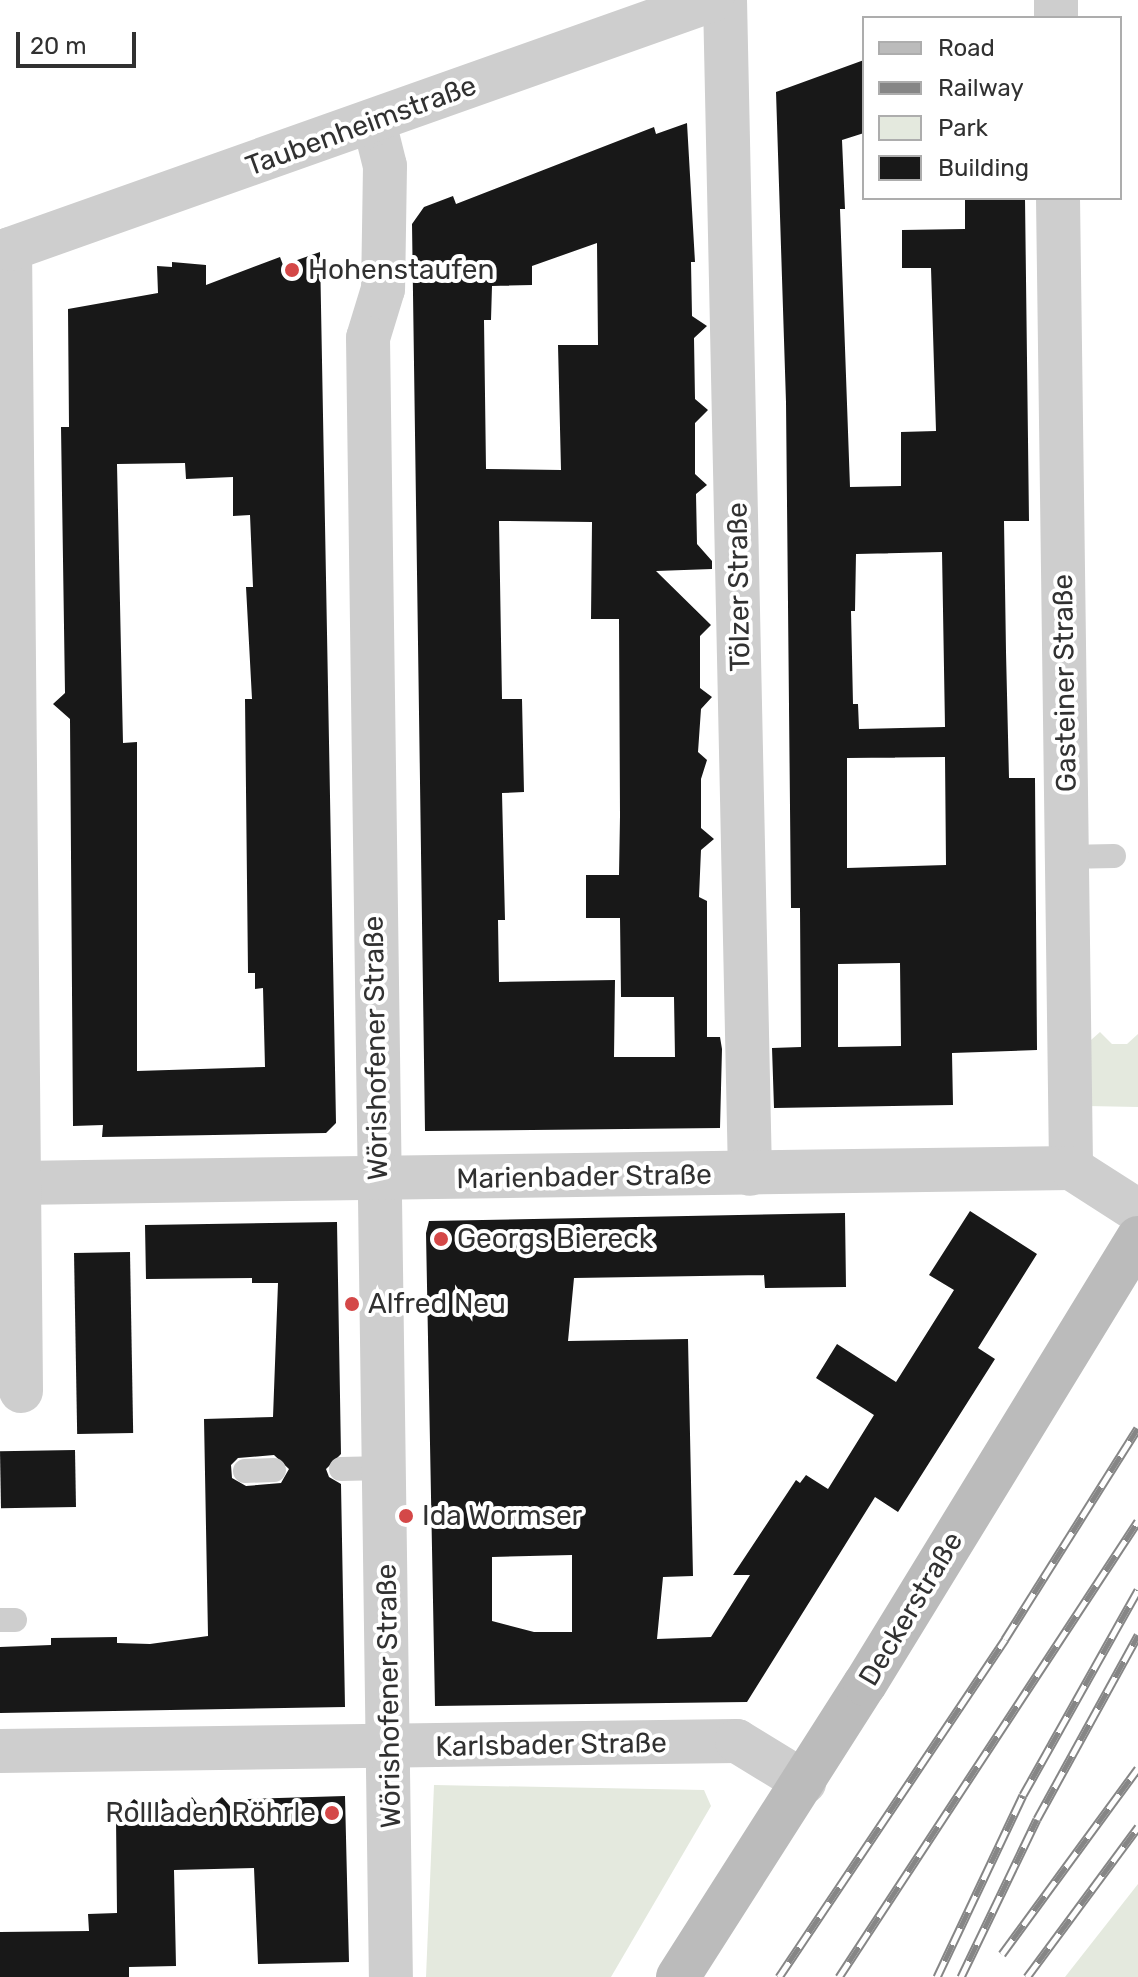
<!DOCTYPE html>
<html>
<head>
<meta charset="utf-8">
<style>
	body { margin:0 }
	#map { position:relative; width:1138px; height:1977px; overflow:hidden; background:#fff; font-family:Rubik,sans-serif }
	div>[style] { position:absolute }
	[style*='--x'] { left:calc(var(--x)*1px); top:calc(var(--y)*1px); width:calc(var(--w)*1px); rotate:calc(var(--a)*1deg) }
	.green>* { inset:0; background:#e4e9de }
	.building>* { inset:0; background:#181818; transform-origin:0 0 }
	.lane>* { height:24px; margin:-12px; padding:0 12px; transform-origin:12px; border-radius:12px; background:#cecece }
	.street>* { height:44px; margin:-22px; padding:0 22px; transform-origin:22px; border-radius:22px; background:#cecece }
	.secondary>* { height:44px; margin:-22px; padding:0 22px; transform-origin:22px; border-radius:22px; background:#bbb }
	.rail>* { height:9px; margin-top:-4.5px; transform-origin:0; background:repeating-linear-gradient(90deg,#fff 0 18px,#868686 0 36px); box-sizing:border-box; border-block:2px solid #868686 }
	.dots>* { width:22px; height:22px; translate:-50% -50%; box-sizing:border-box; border:4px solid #fff; border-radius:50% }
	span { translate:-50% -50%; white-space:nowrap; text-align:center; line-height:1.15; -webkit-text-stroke:8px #fff; paint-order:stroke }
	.street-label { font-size:28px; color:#313131 }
	.poi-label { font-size:28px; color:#313131 }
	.left { translate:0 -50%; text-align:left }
	.right { translate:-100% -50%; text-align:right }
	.legend { position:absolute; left:862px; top:16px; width:260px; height:184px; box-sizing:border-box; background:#fff; border:2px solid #adadad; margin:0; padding:10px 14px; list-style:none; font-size:24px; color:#313131 }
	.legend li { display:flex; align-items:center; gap:16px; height:40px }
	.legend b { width:40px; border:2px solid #adadad }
	.scale { position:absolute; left:16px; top:32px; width:120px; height:36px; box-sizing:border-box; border:4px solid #313131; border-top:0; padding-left:10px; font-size:24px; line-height:28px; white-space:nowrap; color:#313131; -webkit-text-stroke:6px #fff; paint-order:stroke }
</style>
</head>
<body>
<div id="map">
	<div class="green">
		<div style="clip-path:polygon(1100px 1032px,1112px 1044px,1127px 1044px,1138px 1034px,1138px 1107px,1087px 1106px,1091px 1040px)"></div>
		<div style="clip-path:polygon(434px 1785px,704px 1790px,711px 1806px,611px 1977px,426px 1977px)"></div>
		<div style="clip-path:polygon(1138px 1884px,1138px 1977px,1065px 1977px)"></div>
	</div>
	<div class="building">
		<div style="clip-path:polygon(evenodd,864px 60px,864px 133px,842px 140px,845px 209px,840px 209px,850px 487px,901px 486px,901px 432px,936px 431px,931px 268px,902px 268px,902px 230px,965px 229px,965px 198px,1025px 198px,1029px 521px,1004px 521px,1006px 652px,1009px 778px,1035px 778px,1037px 1050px,952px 1053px,953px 1105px,774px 1108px,772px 1048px,801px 1047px,800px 908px,791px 908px,786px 402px,776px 92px,864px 60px,942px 552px,945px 727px,859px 729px,858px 704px,853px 704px,851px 611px,855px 611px,856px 554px,942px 552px,864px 60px,945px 757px,946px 865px,847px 868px,847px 758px,945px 757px,864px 60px,900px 963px,901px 1046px,838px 1047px,838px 964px,900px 963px)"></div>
		<div style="clip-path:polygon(evenodd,687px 123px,695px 262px,691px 262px,692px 316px,707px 326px,694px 338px,695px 399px,708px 410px,695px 423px,695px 474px,707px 485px,696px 494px,697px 544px,712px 561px,712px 569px,656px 571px,711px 625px,700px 636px,700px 688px,712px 697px,701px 709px,698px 752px,707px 760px,701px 779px,701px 828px,714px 839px,701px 850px,699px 897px,707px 901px,707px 1037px,720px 1037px,722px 1049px,720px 1128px,425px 1131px,412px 224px,424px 207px,453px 196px,456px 204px,654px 127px,656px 134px,687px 123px,597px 243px,598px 345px,558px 345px,561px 470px,486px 469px,484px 320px,491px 320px,492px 286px,532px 285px,532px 266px,597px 243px,687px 123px,499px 521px,592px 522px,591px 619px,619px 619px,620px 816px,619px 875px,586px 875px,586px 918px,620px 918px,621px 997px,674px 997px,675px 1057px,614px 1057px,615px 980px,499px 982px,498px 920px,505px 920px,502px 793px,524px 792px,522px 699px,502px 699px,499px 521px)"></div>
		<div style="clip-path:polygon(evenodd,320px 252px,336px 1123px,326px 1133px,102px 1137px,103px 1125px,73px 1126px,70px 719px,53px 704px,65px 693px,61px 427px,69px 427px,68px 309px,158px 293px,157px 266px,172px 267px,172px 262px,206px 265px,206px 285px,280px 257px,283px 265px,320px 252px,185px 463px,186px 479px,233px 477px,233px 516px,250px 515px,253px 587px,246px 587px,252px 699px,245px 699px,248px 973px,255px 973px,255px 989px,263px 988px,265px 1067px,137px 1071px,137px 742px,123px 743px,117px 464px,185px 463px)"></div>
		<div style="clip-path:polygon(evenodd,970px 1211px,1037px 1254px,978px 1348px,995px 1359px,898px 1512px,875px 1497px,747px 1702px,435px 1706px,426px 1233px,429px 1221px,845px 1213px,846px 1287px,765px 1288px,764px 1275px,574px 1278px,568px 1341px,688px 1339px,693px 1576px,663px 1577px,657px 1639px,711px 1637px,750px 1575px,733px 1575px,796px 1480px,800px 1483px,806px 1475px,828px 1489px,874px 1415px,816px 1378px,837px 1344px,896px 1382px,954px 1290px,929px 1275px,970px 1211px,572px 1555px,572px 1632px,534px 1632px,492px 1621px,492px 1557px,572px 1555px)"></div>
		<div style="clip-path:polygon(evenodd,337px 1222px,341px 1454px,326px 1469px,329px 1477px,341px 1484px,345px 1707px,0 1713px,0 1647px,51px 1645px,51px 1638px,117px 1637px,117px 1643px,150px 1644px,208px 1636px,204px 1419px,273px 1417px,278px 1283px,252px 1283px,252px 1278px,146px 1279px,145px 1225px,337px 1222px,274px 1455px,289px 1469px,281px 1483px,246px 1486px,232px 1478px,231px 1465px,238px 1458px,274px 1455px)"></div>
		<div style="left:130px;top:1252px;width:181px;height:56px;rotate:89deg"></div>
		<div style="left:75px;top:1450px;width:57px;height:75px;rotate:89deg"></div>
		<div style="clip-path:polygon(345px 1796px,349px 1962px,258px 1964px,254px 1868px,174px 1870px,176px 1966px,129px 1967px,129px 1977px,0 1977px,0 1932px,89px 1931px,88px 1914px,117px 1913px,116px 1818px,134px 1799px,154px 1814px,163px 1798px,179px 1813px,192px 1797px,204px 1813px,222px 1797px,236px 1813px,248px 1799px)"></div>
	</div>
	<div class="lane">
		<div style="--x:1066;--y:857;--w:48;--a:-1.2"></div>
		<div style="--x:341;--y:1469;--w:43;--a:-1.3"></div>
		<div style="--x:245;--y:1471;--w:29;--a:-2"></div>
		<div style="--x:0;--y:1620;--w:15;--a:0"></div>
	</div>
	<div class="street">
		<div style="--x:725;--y:0;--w:1174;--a:88.78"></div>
		<div style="--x:1056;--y:0;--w:18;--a:90"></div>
		<div style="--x:374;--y:122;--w:45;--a:76"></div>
		<div style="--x:385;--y:166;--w:123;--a:90.9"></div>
		<div style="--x:383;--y:289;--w:51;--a:107"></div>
		<div style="--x:368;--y:338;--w:1639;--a:89.2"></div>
		<div style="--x:1058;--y:198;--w:970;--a:89.23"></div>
		<div style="--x:17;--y:1183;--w:1054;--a:-0.82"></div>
		<div style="--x:1071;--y:1168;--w:80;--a:32.7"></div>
		<div style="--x:21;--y:1391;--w:1142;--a:-90.55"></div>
		<div style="--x:10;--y:249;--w:745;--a:-19.53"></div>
		<div style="--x:0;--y:1751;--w:737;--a:-0.78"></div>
		<div style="--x:737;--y:1741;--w:79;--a:31.5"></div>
	</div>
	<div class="secondary">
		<div style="--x:678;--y:1977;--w:348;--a:-57.5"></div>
		<div style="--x:865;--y:1684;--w:523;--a:-58.53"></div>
	</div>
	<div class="rail">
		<div style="--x:1002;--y:1954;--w:230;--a:-53.8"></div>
		<div style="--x:779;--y:1977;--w:407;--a:-56.2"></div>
		<div style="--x:1005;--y:1639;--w:249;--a:-57.8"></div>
		<div style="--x:839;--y:1977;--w:545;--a:-56.75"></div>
		<div style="--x:937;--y:1977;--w:201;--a:-64.7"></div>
		<div style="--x:1023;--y:1795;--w:235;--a:-60.7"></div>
		<div style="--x:961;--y:1977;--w:175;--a:-64.3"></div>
		<div style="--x:1037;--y:1819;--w:210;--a:-61.2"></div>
		<div style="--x:1027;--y:1977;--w:187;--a:-53.5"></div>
	</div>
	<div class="dots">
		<div style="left:292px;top:270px;background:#d44848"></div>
		<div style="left:441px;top:1239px;background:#d44848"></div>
		<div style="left:352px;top:1304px;background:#d44848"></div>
		<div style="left:406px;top:1516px;background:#d44848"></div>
		<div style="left:332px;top:1813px;background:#d44848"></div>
	</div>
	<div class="street-label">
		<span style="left:361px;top:126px;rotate:-20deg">Taubenheimstraße</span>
		<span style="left:739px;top:587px;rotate:-91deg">Tölzer Straße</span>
		<span style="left:1065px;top:683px;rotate:-91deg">Gasteiner Straße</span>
		<span style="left:376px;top:1048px;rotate:-91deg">Wörishofener Straße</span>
		<span style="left:584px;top:1177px;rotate:-1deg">Marienbader Straße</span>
		<span style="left:911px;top:1609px;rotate:-59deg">Deckerstraße</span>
		<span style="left:389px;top:1696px;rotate:-91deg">Wörishofener Straße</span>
		<span style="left:551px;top:1745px;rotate:-1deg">Karlsbader Straße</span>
	</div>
	<div class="poi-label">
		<span class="left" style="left:308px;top:270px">Hohenstaufen</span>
		<span class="left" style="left:457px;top:1239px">Georgs Biereck</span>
		<span class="left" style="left:368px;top:1304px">Alfred Neu</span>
		<span class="left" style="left:422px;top:1516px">Ida Wormser</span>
		<span class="right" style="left:316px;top:1813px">Rollladen Röhrle</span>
	</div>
	<ul class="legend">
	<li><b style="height:10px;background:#bbb"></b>Road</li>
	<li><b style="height:10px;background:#868686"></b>Railway</li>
	<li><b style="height:22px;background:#e4e9de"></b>Park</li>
	<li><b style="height:22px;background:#181818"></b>Building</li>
	</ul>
	<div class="scale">20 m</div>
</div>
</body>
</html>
